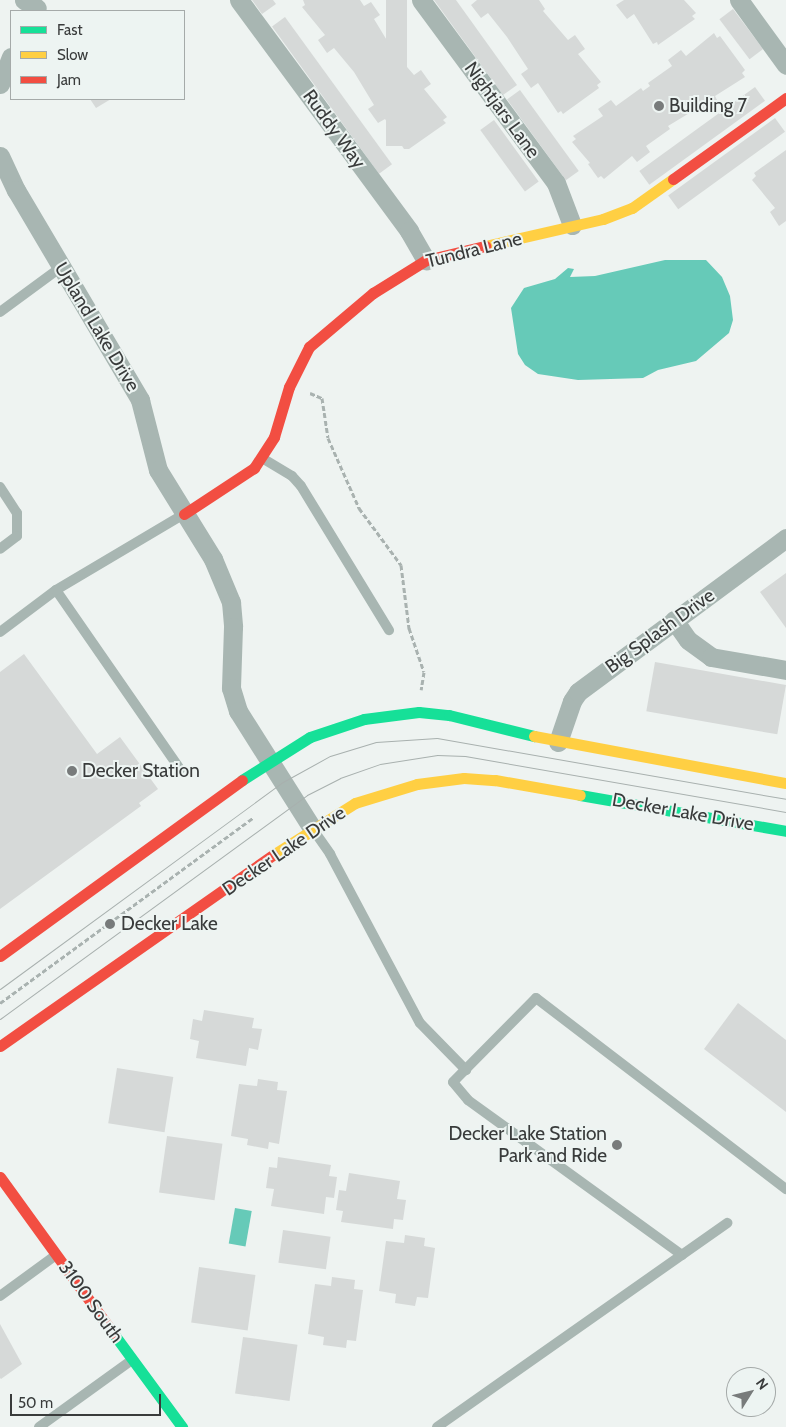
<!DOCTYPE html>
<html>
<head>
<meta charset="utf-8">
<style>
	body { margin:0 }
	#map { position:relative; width:786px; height:1427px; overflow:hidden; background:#eef3f1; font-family:Cabin,sans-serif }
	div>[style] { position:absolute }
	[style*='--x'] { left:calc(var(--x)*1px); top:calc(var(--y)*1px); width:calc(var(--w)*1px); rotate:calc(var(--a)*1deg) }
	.water>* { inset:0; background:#66cab8; transform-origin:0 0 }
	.building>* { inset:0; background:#d6d9d8; transform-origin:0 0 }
	.path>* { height:3px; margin-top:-1.5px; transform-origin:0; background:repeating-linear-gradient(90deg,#a9b2b0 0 5px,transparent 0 7.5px) }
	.lane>* { height:10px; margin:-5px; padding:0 5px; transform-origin:5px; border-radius:5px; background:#a8b6b2 }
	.street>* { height:19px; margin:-9.5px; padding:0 9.5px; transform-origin:9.5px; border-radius:9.5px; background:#a8b6b2 }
	.fast>* { height:11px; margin:-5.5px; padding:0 5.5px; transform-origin:5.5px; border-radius:5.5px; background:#16e098 }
	.slow>* { height:11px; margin:-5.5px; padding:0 5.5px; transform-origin:5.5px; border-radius:5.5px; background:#ffcf43 }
	.jam>* { height:11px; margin:-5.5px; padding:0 5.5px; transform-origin:5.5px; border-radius:5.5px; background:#f24e42 }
	.tram>* { height:1px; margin:-0.5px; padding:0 0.5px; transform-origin:0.5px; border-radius:0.5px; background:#a8b0ae }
	.dots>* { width:14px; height:14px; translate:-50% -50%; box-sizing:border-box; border:2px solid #edf4f2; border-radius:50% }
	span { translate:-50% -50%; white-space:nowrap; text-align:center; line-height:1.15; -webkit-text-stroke:4px #edf4f2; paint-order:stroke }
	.poi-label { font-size:19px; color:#393b3b }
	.left { translate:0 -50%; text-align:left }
	.right { translate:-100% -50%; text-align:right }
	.street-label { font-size:19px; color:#393b3b }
	.legend { position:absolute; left:10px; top:10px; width:175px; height:90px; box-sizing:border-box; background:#edf4f2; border:1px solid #a5aaa9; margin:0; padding:6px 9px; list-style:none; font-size:15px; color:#393b3b }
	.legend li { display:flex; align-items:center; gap:10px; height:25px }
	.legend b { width:25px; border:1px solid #a5aaa9 }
	.north { position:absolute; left:726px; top:1367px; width:50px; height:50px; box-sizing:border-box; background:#edf4f2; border:1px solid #a5aaa9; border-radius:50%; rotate:54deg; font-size:14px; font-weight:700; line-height:20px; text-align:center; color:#393b3b }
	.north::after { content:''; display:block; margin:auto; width:18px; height:22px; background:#787b7b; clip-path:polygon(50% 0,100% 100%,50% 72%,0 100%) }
	.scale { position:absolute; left:10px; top:1394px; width:151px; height:22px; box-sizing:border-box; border:2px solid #393b3b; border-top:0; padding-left:6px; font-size:15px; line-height:18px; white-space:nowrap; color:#393b3b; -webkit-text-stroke:4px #edf4f2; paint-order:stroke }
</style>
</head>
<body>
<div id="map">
	<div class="water">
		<div style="clip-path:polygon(665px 260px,706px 260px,722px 277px,730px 296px,733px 320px,729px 333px,696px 361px,658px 370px,643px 378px,578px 380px,538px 374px,525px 365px,518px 354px,511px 308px,524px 288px,555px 279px,568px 268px,574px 269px,570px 277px,595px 276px)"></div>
		<div style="left:235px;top:1208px;width:17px;height:36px;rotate:10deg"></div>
	</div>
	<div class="building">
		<div style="clip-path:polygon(252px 0,273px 0,276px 4px,262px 14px)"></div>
		<div style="clip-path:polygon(303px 0,360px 0,364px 6px,371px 2px,380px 15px,374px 19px,394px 52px,414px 75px,421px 70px,431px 84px,424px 89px,447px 117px,443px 120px,446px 123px,409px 149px,404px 149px,385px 119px,378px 123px,368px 109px,374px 105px,354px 72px,334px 48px,327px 53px,318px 40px,325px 35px,302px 7px,305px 5px)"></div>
		<div style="left:386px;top:0;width:21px;height:146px"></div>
		<div style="clip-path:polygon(434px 0,456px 0,517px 85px,503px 95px)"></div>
		<div style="clip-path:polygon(477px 0,539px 0,545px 9px,543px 11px,568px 40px,575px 35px,585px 49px,578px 54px,601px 82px,597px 85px,599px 88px,563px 114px,561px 111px,558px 113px,538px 83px,531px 88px,521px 74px,528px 69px,507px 37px,488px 13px,481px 18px,471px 5px)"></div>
		<div style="clip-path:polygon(624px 0,684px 0,696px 13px,692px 16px,695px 19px,658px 45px,657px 42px,653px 44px,634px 14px,627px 19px,616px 5px)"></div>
		<div style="left:733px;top:9px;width:50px;height:17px;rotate:53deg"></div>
		<div style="left:285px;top:17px;width:182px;height:16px;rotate:54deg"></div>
		<div style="clip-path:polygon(714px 33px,717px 38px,720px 36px,745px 70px,742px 73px,745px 77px,715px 96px,718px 102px,705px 112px,701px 106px,668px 126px,670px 129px,646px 146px,650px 152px,637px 162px,632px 156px,604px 179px,601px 176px,598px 178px,588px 164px,590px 163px,572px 142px,576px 139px,573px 136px,603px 116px,598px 109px,611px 100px,616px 106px,641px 88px,643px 91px,650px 86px,648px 83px,672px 66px,668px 60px,681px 50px,686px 56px)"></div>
		<div style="left:755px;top:87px;width:17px;height:143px;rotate:54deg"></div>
		<div style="left:520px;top:90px;width:100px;height:16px;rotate:54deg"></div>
		<div style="clip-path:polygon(90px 99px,111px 99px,96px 108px)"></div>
		<div style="left:775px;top:118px;width:17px;height:132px;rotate:54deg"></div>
		<div style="left:494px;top:120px;width:76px;height:17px;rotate:54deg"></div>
		<div style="clip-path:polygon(786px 150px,786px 221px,779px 226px,770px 212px,775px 208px,752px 180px,756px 176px,754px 173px)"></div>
		<div style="clip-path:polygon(786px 573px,786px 628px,760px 592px)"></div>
		<div style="clip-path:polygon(24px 654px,97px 754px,120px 737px,158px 789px,139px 803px,141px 806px,0 909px,0 672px)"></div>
		<div style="left:655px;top:662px;width:133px;height:50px;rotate:10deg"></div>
		<div style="clip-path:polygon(738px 1003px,786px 1040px,786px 1112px,704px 1049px)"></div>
		<div style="clip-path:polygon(204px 1010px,254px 1018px,252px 1028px,262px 1029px,258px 1050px,249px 1048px,246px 1066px,196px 1058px,199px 1041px,190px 1039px,193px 1019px,202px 1021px)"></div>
		<div style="left:117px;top:1068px;width:57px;height:56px;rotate:9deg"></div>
		<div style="clip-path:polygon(258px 1079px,278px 1082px,277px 1090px,287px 1091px,279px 1144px,269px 1142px,268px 1149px,247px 1145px,248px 1139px,231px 1136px,239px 1084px,257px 1086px)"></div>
		<div style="left:167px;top:1136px;width:56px;height:57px;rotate:8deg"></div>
		<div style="clip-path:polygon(278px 1157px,331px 1165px,329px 1176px,337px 1177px,334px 1198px,326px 1197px,324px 1214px,271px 1206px,274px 1189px,266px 1188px,269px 1167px,277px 1168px)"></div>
		<div style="clip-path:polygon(349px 1173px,400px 1181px,397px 1199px,406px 1200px,403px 1220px,394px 1219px,393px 1229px,341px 1222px,343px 1211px,336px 1210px,339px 1190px,346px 1191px)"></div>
		<div style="left:283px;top:1230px;width:48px;height:33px;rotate:8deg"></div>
		<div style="clip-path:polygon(405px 1235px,425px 1238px,424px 1246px,435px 1248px,428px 1298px,417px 1297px,415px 1306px,395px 1303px,396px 1294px,379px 1291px,386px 1241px,404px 1243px)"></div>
		<div style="left:199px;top:1267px;width:57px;height:56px;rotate:8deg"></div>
		<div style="clip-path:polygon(332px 1277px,355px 1280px,354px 1289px,363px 1290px,356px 1341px,347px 1340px,346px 1348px,323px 1345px,324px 1337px,308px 1334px,315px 1284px,331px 1286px)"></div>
		<div style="clip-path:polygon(0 1324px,22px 1364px,1px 1379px,0 1378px)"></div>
		<div style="left:243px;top:1337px;width:55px;height:57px;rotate:8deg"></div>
	</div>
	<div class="path">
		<div style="--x:310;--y:393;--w:13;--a:23"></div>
		<div style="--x:322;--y:398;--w:40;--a:81.5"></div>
		<div style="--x:328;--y:438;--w:77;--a:66.1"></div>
		<div style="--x:359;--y:508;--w:71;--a:53.6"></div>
		<div style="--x:401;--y:565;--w:64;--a:82.8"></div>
		<div style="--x:409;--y:628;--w:46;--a:71.2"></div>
		<div style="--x:424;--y:672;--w:18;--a:99"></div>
		<div style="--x:0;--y:1003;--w:313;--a:-36.2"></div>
	</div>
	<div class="lane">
		<div style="--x:0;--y:312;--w:76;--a:-36.4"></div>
		<div style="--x:262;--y:458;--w:35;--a:31"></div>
		<div style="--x:292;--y:476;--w:13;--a:48"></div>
		<div style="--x:301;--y:486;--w:169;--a:58.6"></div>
		<div style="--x:0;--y:487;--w:31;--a:57"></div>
		<div style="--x:17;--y:513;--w:23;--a:90"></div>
		<div style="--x:17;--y:536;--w:21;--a:143"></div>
		<div style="--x:56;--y:590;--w:218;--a:55.3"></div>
		<div style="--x:0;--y:632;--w:70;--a:-36.9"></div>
		<div style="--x:56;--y:590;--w:149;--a:-30.7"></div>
		<div style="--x:312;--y:828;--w:32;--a:55"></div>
		<div style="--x:330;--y:854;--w:191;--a:62"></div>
		<div style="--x:420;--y:1023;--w:66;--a:45.6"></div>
		<div style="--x:682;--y:1255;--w:264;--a:-144.1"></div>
		<div style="--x:468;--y:1100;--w:23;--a:-130"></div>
		<div style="--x:453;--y:1082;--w:118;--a:-45.3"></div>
		<div style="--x:536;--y:998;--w:315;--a:37.4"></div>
		<div style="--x:0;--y:1296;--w:69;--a:-36.2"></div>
		<div style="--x:39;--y:1427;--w:115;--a:-35.8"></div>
		<div style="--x:437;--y:1427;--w:355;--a:-35.1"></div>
	</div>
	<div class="street">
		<div style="--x:24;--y:0;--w:15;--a:32"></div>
		<div style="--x:239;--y:0;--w:287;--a:53.6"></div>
		<div style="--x:409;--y:231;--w:34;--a:60"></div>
		<div style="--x:421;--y:0;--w:227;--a:53.6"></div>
		<div style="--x:556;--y:183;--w:45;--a:69.1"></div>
		<div style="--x:739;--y:0;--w:80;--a:54.1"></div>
		<div style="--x:0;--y:84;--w:29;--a:-68"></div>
		<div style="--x:0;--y:156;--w:38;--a:65"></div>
		<div style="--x:16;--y:190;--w:244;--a:59.4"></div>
		<div style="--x:140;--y:400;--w:72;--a:75.6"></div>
		<div style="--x:158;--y:470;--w:105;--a:58.3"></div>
		<div style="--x:213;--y:559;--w:47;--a:67.3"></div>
		<div style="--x:231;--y:602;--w:25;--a:85"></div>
		<div style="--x:233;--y:627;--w:61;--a:91.9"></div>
		<div style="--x:231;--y:688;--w:24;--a:73"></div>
		<div style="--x:238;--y:711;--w:138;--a:57.7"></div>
		<div style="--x:674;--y:620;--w:24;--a:55"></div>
		<div style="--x:688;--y:640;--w:29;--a:36"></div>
		<div style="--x:711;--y:657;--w:76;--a:9.8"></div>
		<div style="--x:558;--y:742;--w:43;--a:-71.1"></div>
		<div style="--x:572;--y:701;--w:11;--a:-56"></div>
		<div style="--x:578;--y:692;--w:259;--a:-36.5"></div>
	</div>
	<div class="fast">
		<div style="--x:242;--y:780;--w:80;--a:-32.3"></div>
		<div style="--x:310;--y:737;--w:57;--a:-18.4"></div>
		<div style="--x:364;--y:719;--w:55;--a:-7.3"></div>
		<div style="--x:419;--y:712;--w:30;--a:6"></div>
		<div style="--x:449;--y:715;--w:88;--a:13.9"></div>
		<div style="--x:580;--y:795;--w:209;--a:9.9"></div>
		<div style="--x:113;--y:1333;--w:117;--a:53.7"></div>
	</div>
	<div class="slow">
		<div style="--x:485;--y:246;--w:121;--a:-12.9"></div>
		<div style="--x:603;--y:219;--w:31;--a:-21"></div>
		<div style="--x:632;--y:208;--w:50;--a:-35.3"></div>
		<div style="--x:534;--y:736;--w:256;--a:10.6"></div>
		<div style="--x:273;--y:855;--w:97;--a:-32.4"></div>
		<div style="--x:355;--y:803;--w:65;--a:-17"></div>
		<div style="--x:417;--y:784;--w:47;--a:-7.3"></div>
		<div style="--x:464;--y:778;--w:31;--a:4"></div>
		<div style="--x:495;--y:780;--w:86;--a:10"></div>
	</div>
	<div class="jam">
		<div style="--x:673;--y:179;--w:139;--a:-35.6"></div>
		<div style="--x:184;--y:514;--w:84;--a:-33.3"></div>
		<div style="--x:254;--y:468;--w:37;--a:-57"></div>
		<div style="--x:274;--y:437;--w:52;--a:-73.3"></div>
		<div style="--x:289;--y:387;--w:45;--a:-63.4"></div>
		<div style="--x:309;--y:347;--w:84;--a:-40.2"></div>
		<div style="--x:373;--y:293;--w:62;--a:-31.9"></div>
		<div style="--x:426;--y:260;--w:61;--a:-13.3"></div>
		<div style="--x:0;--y:956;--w:299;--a:-36"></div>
		<div style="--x:0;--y:1046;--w:333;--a:-35"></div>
		<div style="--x:0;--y:1177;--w:193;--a:54.1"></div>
	</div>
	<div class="tram">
		<div style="--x:0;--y:989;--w:348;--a:-36.2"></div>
		<div style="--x:281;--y:783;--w:56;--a:-28.9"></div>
		<div style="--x:330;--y:756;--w:48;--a:-16.9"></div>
		<div style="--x:376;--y:742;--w:61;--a:-3.8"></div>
		<div style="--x:437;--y:738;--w:354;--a:9.9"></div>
		<div style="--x:0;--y:1019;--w:380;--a:-36.1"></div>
		<div style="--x:307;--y:795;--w:37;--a:-27"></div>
		<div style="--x:340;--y:778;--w:42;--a:-19.3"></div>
		<div style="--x:380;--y:764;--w:58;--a:-9"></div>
		<div style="--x:437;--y:755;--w:28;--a:2"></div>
		<div style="--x:465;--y:756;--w:326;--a:9.9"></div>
	</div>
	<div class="dots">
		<div style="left:659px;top:106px;background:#787b7b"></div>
		<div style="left:72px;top:771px;background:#787b7b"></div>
		<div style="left:110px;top:924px;background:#787b7b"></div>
		<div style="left:617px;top:1145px;background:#787b7b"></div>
	</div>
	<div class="poi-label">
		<span class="left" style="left:669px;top:106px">Building 7</span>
		<span class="left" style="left:82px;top:771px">Decker Station</span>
		<span class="left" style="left:121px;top:924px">Decker Lake</span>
		<span class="right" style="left:607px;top:1145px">Decker Lake Station<br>Park and Ride</span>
	</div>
	<div class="street-label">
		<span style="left:502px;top:110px;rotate:54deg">Nightjars Lane</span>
		<span style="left:334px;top:129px;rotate:54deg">Ruddy Way</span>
		<span style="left:474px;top:250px;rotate:-14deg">Tundra Lane</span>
		<span style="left:97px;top:327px;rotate:59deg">Upland Lake Drive</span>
		<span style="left:660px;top:631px;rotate:-36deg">Big Splash Drive</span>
		<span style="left:683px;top:812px;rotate:10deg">Decker Lake Drive</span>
		<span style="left:284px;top:851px;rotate:-34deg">Decker Lake Drive</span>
		<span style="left:91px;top:1302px;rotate:54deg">3100 South</span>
	</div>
	<ul class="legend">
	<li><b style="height:6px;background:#16e098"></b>Fast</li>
	<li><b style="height:6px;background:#ffcf43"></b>Slow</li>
	<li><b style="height:6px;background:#f24e42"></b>Jam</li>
	</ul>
	<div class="north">N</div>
	<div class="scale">50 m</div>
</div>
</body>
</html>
